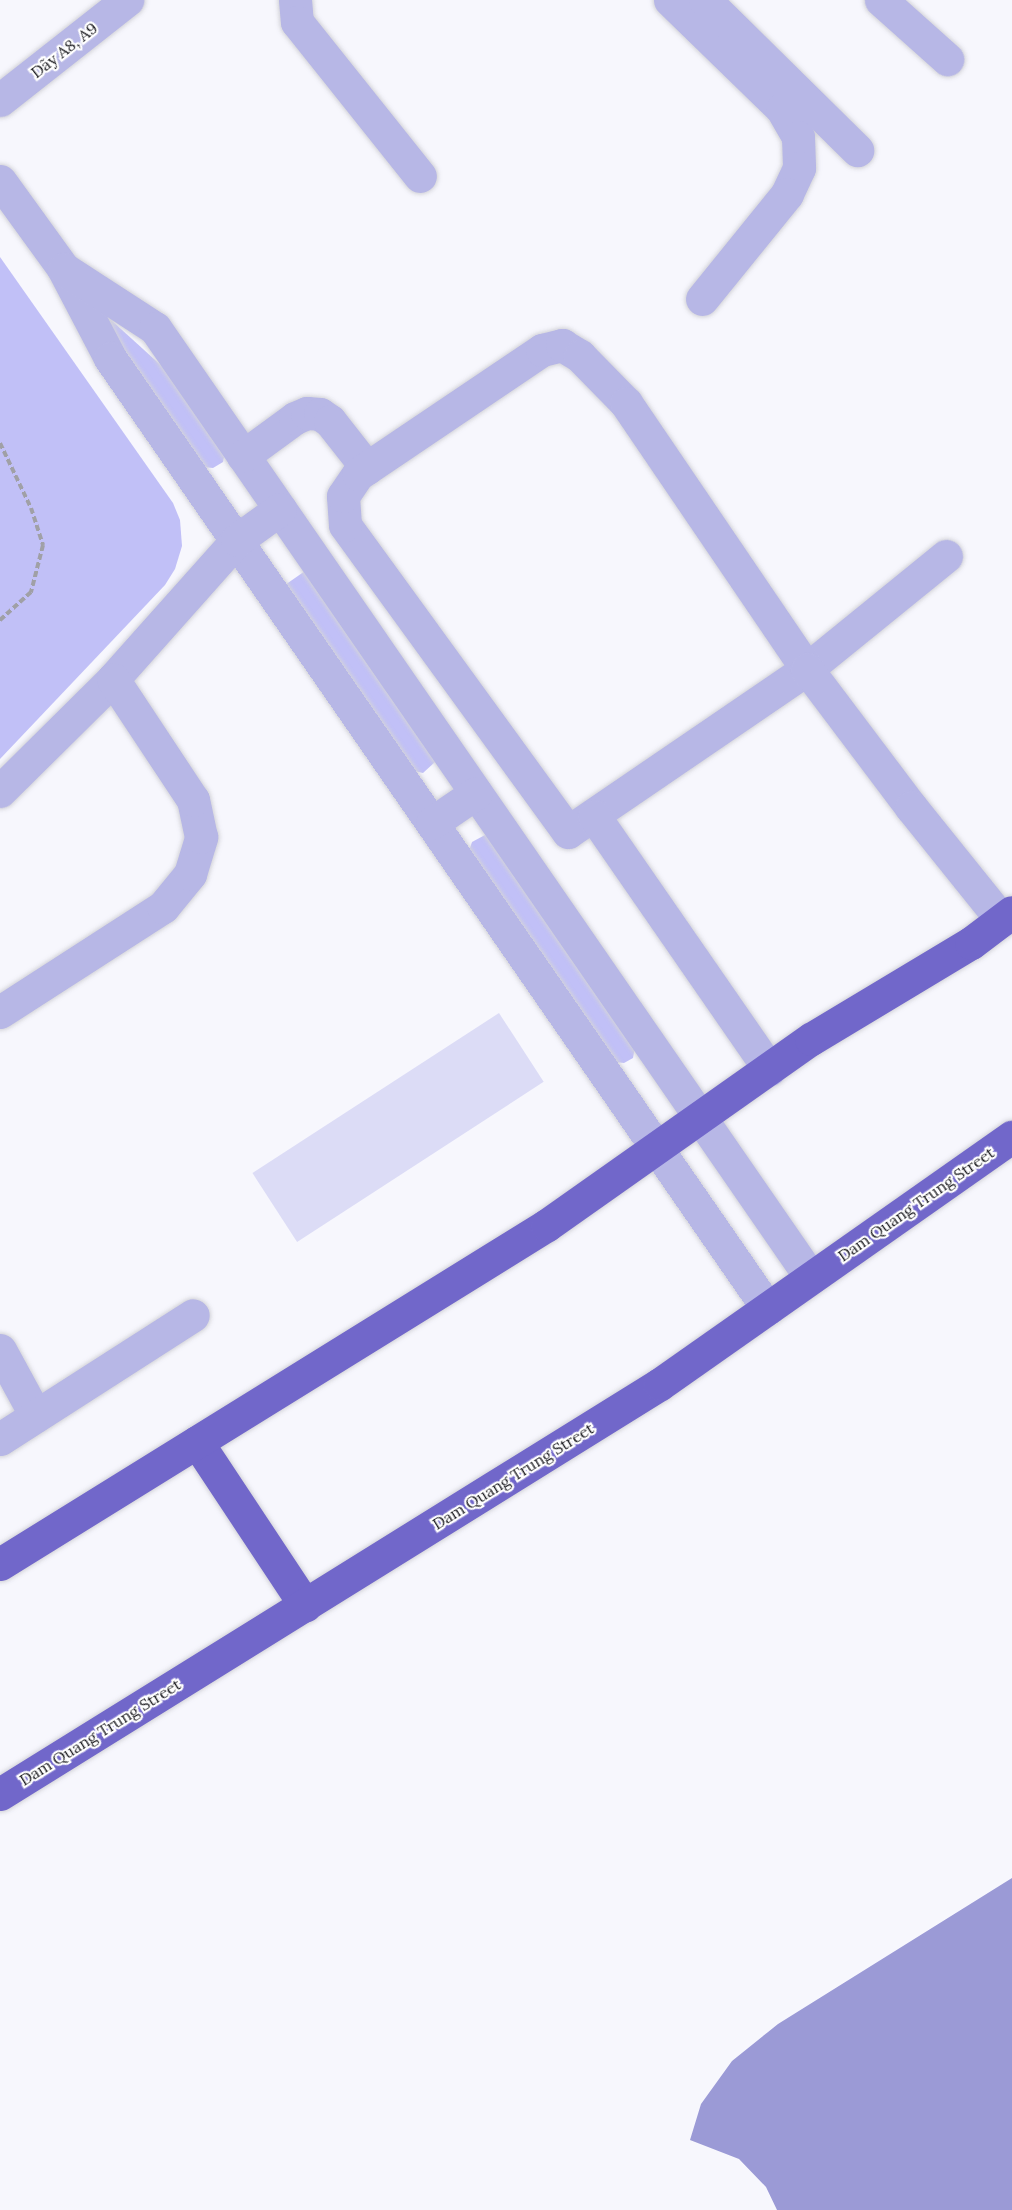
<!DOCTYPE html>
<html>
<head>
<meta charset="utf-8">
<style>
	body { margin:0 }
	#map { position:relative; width:1012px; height:2210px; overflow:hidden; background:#f7f7fd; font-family:Lora,serif }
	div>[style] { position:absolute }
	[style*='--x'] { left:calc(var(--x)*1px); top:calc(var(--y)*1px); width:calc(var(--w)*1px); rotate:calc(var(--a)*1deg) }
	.green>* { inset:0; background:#c1c0f7 }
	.water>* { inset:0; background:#9b9ad6 }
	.building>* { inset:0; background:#dcdcf6; transform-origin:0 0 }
	.path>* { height:4px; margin-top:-2px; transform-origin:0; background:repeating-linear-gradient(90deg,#a0a0a6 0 6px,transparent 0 9px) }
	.roads { filter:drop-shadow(0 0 2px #d3d3d9) drop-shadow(0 0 2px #d3d3d9) }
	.minor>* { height:33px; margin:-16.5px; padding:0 16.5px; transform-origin:16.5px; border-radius:16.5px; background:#b7b7e6 }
	.highway>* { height:33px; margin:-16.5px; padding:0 16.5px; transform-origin:16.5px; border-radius:16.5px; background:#7167ca }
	span { translate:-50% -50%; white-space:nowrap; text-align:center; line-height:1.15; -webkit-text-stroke:4.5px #fff; paint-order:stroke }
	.street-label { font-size:16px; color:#17171c }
</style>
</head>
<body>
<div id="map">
	<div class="green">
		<div style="clip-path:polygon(0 257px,173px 503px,180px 520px,182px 546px,175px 569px,165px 585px,0 759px)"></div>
		<div style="clip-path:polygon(99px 309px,165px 369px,224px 457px,223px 462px,213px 468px,203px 467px,96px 310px)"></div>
		<div style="clip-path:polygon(305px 571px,435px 762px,423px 773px,414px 771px,285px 585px)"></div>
		<div style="clip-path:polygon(485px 835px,490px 837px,635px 1047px,633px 1058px,624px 1063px,615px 1062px,469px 851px,472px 842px)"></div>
	</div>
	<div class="water">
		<div style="clip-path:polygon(1012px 1878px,1012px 2210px,777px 2210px,766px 2187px,739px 2159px,690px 2140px,701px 2104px,732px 2061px,778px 2024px)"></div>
	</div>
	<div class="building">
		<div style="left:499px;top:1013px;width:82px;height:294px;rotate:57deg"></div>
	</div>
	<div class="path">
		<div style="--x:0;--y:443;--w:72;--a:64.5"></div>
		<div style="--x:31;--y:508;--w:39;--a:72"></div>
		<div style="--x:43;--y:545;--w:49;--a:104.3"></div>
		<div style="--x:31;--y:592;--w:42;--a:137.9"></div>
	</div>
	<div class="roads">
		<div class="minor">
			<div style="--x:295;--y:0;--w:22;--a:85"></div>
			<div style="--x:297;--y:22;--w:197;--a:51.4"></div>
			<div style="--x:670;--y:0;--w:156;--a:44.2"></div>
			<div style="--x:782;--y:109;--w:32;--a:60"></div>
			<div style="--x:798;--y:137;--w:31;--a:88"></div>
			<div style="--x:799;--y:168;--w:29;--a:115"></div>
			<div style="--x:787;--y:194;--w:135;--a:129"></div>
			<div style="--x:705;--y:0;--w:214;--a:44.6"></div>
			<div style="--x:881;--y:0;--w:89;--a:41.8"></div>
			<div style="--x:0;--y:100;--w:162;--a:-38.2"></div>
			<div style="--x:0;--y:181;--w:107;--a:54.1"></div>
			<div style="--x:63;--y:268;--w:102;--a:62.4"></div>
			<div style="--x:110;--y:358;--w:1156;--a:55.32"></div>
			<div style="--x:64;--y:269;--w:108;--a:33"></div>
			<div style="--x:155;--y:328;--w:1154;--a:55.37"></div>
			<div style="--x:243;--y:456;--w:64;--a:-36.2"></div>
			<div style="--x:295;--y:418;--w:13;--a:-23"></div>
			<div style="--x:307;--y:413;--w:13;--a:4"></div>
			<div style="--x:320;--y:414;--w:12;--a:35"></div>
			<div style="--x:330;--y:421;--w:60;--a:51.8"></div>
			<div style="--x:946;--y:556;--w:179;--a:140.9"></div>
			<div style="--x:807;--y:669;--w:289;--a:145.7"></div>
			<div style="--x:568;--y:832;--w:379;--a:-126"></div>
			<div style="--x:345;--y:525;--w:29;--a:-94"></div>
			<div style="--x:343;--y:496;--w:27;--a:-56"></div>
			<div style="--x:358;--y:474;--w:222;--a:-34"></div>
			<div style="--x:542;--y:350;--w:21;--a:-14"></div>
			<div style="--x:562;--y:345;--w:21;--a:31"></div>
			<div style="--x:580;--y:356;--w:66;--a:45.6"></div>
			<div style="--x:626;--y:403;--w:322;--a:55.8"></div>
			<div style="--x:807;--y:669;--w:173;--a:53"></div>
			<div style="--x:911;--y:807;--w:145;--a:51.2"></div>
			<div style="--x:0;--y:791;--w:159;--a:-44.7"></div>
			<div style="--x:113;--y:679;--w:186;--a:-48.3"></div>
			<div style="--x:237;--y:540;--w:53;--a:-35.8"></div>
			<div style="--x:594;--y:816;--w:308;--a:55.3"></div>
			<div style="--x:432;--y:823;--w:53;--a:-34.3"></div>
			<div style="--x:0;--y:1012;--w:194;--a:-32.8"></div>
			<div style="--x:163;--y:907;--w:43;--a:-50.7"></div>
			<div style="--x:190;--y:874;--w:39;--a:-73"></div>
			<div style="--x:201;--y:837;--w:38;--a:-102"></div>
			<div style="--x:193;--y:800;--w:145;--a:-123.5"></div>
			<div style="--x:0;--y:1350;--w:75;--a:61.4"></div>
			<div style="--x:0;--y:1439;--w:229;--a:-32.7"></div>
		</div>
		<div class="highway">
			<div style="--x:197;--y:1442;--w:196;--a:56.5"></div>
			<div style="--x:0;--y:1564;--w:644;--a:-31.79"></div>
			<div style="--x:547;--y:1225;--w:323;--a:-35.2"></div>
			<div style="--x:811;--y:1039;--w:187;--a:-31"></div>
			<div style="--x:971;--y:943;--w:51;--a:-37.1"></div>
			<div style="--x:0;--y:1794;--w:777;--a:-31.85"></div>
			<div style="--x:660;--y:1384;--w:430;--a:-35.1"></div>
		</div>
	</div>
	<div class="street-label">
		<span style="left:64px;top:50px;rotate:-38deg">Dãy A8, A9</span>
		<span style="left:916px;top:1204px;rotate:-35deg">Dam Quang Trung Street</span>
		<span style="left:513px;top:1476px;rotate:-32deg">Dam Quang Trung Street</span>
		<span style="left:100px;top:1732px;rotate:-32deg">Dam Quang Trung Street</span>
	</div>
</div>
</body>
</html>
